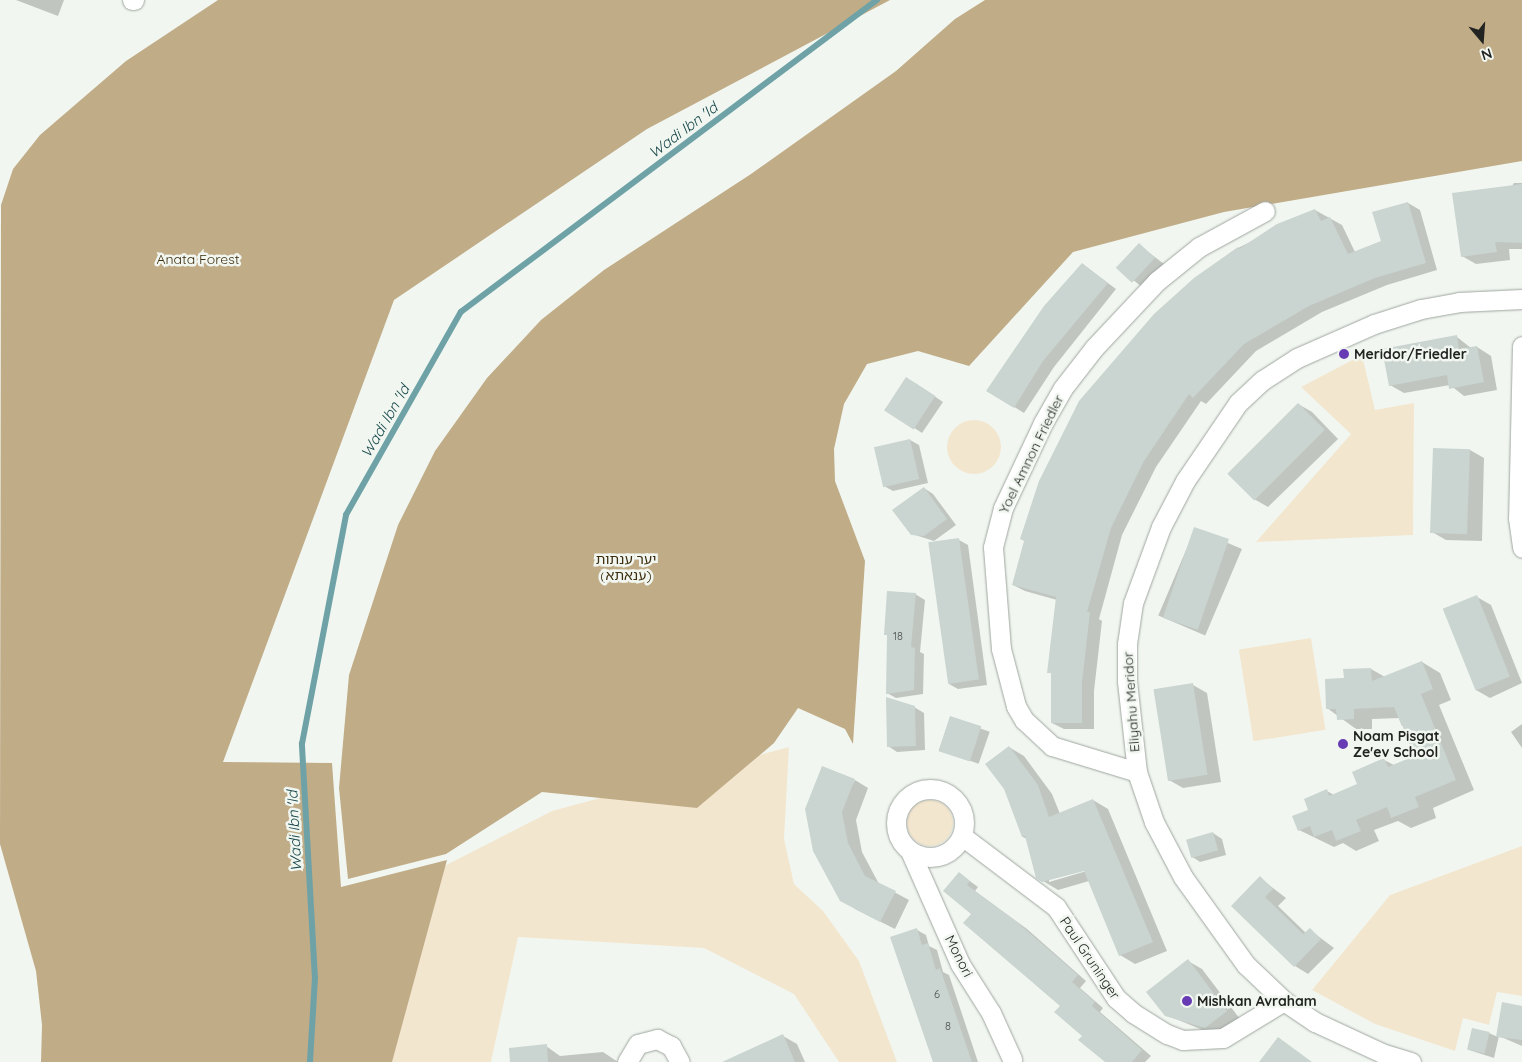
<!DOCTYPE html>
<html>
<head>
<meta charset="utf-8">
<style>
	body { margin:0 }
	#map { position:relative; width:1522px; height:1062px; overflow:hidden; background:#f1f7f0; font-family:Quicksand,"Noto Sans Hebrew",sans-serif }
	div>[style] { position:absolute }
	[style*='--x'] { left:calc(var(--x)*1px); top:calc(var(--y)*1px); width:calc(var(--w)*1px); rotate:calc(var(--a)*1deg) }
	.green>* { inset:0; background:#f3e6cf; transform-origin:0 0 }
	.round { border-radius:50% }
	.forest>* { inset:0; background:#c1ac88 }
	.shadow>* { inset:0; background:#0003; transform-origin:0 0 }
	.stream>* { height:5.5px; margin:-2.75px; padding:0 2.75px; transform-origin:2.75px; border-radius:2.75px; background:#6fa2a7 }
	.building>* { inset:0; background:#cad4d0; transform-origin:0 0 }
	.roads { filter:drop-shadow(0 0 1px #9fa59f) drop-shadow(0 0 1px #9fa59f) }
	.minor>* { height:19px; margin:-9.5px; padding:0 9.5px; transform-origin:9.5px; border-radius:9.5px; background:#fff }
	.minor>.ring { margin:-9.5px; padding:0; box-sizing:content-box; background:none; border:19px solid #fff; border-radius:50% }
	.dots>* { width:14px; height:14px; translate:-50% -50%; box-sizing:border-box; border:2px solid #f1f7f0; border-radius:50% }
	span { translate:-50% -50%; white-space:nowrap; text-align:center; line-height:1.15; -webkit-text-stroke:5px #f1f7f0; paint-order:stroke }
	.number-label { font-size:11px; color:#4c504d }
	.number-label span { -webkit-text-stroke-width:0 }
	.park-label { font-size:14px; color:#3d2d0e }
	.poi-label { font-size:14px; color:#222421; font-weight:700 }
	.left { translate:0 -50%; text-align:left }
	.street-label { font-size:14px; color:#222421 }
	.water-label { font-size:15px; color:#16464a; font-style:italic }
	.north { position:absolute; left:1457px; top:15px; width:50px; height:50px; -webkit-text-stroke:4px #f1f7f0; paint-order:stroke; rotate:162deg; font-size:14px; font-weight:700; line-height:20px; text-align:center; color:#222421 }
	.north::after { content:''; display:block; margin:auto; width:18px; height:22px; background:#222421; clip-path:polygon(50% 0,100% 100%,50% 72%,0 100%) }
</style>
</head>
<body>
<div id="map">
	<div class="green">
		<div style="clip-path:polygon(1362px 355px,1375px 410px,1414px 403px,1413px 535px,1256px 542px,1351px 434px,1301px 387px)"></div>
		<div class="round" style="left:947px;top:420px;width:54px;height:54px"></div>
		<div style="left:1311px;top:638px;width:93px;height:73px;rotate:81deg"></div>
		<div style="clip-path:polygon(789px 747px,784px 839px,794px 884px,823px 911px,859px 961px,897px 1062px,839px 1062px,794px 994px,704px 948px,518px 937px,491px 1062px,371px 1062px,407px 885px,552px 811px)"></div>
		<div class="round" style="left:907px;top:800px;width:46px;height:46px"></div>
		<div style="clip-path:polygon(1522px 846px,1522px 996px,1497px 992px,1489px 1025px,1463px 1018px,1455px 1051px,1375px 1024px,1312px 990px,1390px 895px)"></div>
	</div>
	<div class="forest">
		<div style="clip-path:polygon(218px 0,890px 0,647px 129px,394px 300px,223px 762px,332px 763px,341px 887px,447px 860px,392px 1062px,41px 1062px,42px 1025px,36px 971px,0 844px,1px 205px,13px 169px,40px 135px,126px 61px)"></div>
		<div style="clip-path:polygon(985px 0,1522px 0,1522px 161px,1224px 212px,1073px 252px,969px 366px,918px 351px,867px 364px,844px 404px,834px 449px,835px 481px,865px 561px,853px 744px,845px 729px,798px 708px,774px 743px,697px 808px,542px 792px,446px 854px,348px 879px,339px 788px,349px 675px,398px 525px,435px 451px,487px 378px,541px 320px,604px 270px,751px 174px,896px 71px,955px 19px)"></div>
	</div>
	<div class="shadow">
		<div style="clip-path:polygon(16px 0,64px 0,58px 16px)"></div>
		<div style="clip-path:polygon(1514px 183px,1522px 183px,1522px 249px,1509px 249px,1510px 260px,1476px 264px,1462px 256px)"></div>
		<div style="clip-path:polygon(1408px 203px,1420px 210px,1437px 270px,1387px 285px,1322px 312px,1256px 351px,1206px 404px,1201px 401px,1156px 467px,1122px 535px,1099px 619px,1102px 621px,1094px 691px,1094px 729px,1064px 729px,1052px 723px,1052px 674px,1049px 672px,1057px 600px,1025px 591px,1013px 585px,1238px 248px,1315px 210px,1342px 225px,1355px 252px,1382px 242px)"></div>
		<div style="clip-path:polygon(1139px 245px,1164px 264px,1142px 287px,1118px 268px)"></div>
		<div style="clip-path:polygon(1082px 264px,1116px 289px,1054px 367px,1024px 413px,988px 391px)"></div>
		<div style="clip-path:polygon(1457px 337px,1471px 348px,1477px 347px,1491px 356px,1497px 390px,1464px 396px,1450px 385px,1404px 393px,1390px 385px)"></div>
		<div style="clip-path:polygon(915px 383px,943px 402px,922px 433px,885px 409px)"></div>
		<div style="clip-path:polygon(1298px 404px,1312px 412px,1338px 439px,1268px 507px,1254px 499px)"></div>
		<div style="clip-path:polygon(910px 440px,919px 445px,928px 483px,893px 491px,884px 486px,875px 448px)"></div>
		<div style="clip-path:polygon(1434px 449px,1470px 450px,1484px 458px,1482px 541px,1446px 540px,1432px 532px)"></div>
		<div style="clip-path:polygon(924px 488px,933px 494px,956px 525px,934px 541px,912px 534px)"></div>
		<div style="left:1195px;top:529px;width:51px;height:94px;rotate:23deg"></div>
		<div style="clip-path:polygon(959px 540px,968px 545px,987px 685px,958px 689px,949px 684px)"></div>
		<div style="clip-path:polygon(915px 594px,925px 600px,920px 652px,924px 654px,923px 694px,896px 698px,887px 693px,888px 636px,885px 634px)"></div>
		<div style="clip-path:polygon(1477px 597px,1491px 605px,1522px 683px,1490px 698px,1476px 690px,1445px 609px)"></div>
		<div style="clip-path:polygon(1422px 662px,1440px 673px,1451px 700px,1439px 705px,1474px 790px,1433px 808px,1436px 818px,1411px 828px,1398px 821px,1374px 830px,1379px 841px,1356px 851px,1343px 843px,1334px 847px,1299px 830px,1327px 791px,1334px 795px,1359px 785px,1384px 760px,1394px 765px,1416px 757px,1400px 718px,1372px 719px,1372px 729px,1356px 729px,1327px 708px,1345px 679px,1345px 670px,1371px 669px,1385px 677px)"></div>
		<div style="clip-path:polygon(1193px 685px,1207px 693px,1221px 782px,1183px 788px,1169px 780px)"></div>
		<div style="clip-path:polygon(914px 707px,924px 713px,925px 750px,897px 752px,888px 746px)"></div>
		<div style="left:950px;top:718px;width:42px;height:34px;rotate:19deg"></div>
		<div style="clip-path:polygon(1522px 724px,1522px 748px,1511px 732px)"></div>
		<div style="clip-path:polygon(evenodd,1009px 747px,1024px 756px,1052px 794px,1060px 814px,1093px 800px,1108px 809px,1167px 951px,1135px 964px,1120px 955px,1089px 881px,1058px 890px,1043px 881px,1027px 839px,1023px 837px,1009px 747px,1089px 868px,1090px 870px,1049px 882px,1049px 879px,1089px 868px)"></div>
		<div style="clip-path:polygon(855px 780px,868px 788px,856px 820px,862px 852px,879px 884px,909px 900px,895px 929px,855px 909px,814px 850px)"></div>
		<div style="clip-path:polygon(1213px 833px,1222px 839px,1226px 855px,1200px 862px,1191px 856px)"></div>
		<div style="clip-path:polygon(959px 873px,978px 887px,975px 891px,1027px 929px,1086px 981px,1080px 988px,1103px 1008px,1100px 1012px,1151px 1056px,1145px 1062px,1106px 1062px,1062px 1005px,972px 914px)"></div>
		<div style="clip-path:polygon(1260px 878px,1286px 898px,1278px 906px,1306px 933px,1310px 930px,1334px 948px,1308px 974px,1295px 966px,1232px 906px)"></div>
		<div style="clip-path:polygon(917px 930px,926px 935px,929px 946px,937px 950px,943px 972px,949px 975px,978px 1062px,934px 1062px)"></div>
		<div style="clip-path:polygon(1188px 961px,1202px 969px,1240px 1019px,1215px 1035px,1166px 1015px)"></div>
		<div style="clip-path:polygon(1503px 1004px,1522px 1007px,1522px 1046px,1499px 1036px,1494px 1058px,1469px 1050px,1489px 1033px,1498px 1037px)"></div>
		<div style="clip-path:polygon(783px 1036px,797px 1044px,805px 1062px,740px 1062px)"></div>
		<div style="clip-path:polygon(546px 1046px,560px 1056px,603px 1052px,618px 1062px,512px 1062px)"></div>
	</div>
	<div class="stream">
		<div style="--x:310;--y:1062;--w:83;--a:-86.6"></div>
		<div style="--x:315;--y:979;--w:235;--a:-93.2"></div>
		<div style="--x:302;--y:744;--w:233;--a:-79.1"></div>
		<div style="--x:346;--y:515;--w:233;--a:-60.5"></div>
		<div style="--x:461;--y:312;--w:520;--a:-36.87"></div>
	</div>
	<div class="building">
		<div style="clip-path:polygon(1522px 184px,1522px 243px,1495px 242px,1497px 252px,1461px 257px,1452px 193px)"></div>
		<div style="clip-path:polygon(1408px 202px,1426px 263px,1375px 278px,1309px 306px,1244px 344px,1193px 398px,1189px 394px,1144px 461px,1111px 528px,1087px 612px,1090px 612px,1082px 683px,1082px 723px,1051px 723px,1051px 673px,1047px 673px,1056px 597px,1012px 585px,1024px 541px,1020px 539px,1039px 481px,1079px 401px,1154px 314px,1194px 278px,1238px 247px,1239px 249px,1277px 224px,1315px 209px,1321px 221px,1330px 217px,1348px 254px,1381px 241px,1372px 212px)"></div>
		<div style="left:1139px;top:243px;width:22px;height:34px;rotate:43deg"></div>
		<div style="clip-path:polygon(1082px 263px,1108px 283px,1043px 361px,1014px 408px,986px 391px,1044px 306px)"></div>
		<div style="clip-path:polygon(1457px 335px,1459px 349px,1477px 346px,1484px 382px,1449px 389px,1447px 375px,1389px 386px,1382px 349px)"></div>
		<div style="left:906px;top:377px;width:35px;height:40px;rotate:33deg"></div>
		<div style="left:1298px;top:403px;width:38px;height:100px;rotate:45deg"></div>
		<div style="left:910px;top:439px;width:41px;height:37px;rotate:77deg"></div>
		<div style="left:1433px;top:448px;width:37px;height:85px;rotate:2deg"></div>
		<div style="clip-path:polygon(924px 487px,947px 519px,924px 536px,911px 535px,892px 510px)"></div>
		<div style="left:1194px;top:527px;width:37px;height:96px;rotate:19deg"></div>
		<div style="left:959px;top:538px;width:143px;height:31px;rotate:82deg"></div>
		<div style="clip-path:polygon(887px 591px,916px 593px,911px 647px,915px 648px,914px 690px,886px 694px,887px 635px,884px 635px)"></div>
		<div style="left:1477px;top:595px;width:88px;height:37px;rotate:68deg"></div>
		<div style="clip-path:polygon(1422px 661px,1433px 689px,1421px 694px,1456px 780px,1415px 797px,1419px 807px,1391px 818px,1387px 807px,1356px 820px,1361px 831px,1336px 841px,1332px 830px,1314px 837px,1310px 826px,1298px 831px,1292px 816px,1308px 810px,1304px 799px,1327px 789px,1329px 796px,1357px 784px,1352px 772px,1384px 758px,1388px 767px,1414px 756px,1394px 707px,1354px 709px,1354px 719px,1337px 720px,1336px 709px,1326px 709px,1325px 679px,1344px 678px,1343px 669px,1371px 668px,1372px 681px)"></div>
		<div style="left:1193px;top:683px;width:93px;height:40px;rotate:81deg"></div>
		<div style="clip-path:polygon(886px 697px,915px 706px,916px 746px,887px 747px)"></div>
		<div style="left:950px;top:716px;width:33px;height:37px;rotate:18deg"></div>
		<div style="clip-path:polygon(1009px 746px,1038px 785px,1049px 817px,1093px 799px,1153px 942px,1119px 956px,1084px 871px,1042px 882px,1036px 878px,1025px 836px,1022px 837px,1004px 789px,985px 764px)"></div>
		<div style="clip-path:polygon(822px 766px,855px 779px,842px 812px,848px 843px,865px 876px,896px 891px,880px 922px,840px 901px,813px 851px,805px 809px)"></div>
		<div style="left:1213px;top:832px;width:19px;height:28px;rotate:74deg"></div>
		<div style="clip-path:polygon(959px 872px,970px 881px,967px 885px,1017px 922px,1078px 975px,1072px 982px,1095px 1002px,1092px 1006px,1142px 1050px,1132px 1062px,1105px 1062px,1078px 1040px,1082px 1036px,1054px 1012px,1060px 1006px,963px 923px,971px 914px,943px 891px)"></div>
		<div style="clip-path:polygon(1260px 876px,1273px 889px,1265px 897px,1303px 934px,1310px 928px,1321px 939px,1294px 967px,1231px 906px)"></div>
		<div style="clip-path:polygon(917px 928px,922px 945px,928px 943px,936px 970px,940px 968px,972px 1062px,933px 1062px,890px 937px)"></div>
		<div style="clip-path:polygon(1188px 959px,1227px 1011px,1205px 1028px,1165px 1016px,1146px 992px)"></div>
		<div style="clip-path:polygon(1502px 1002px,1522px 1006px,1522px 1040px,1496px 1037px)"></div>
		<div style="left:1472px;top:1028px;width:18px;height:22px;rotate:13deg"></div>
		<div style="clip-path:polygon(783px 1034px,795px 1062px,722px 1062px)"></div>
		<div style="clip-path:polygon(1278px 1037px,1312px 1062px,1259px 1062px)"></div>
		<div style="clip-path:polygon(547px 1044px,548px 1062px,510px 1062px,509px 1048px)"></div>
	</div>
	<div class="roads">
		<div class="minor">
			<div style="--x:132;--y:0;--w:2;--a:0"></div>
			<div style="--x:1522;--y:346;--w:172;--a:91.3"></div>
			<div style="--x:1518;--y:518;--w:30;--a:82"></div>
			<div style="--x:1137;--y:772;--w:89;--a:-163"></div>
			<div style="--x:1052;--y:746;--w:38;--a:-137"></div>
			<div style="--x:1024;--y:720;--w:16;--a:-120"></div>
			<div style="--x:1016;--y:706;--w:59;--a:-104.7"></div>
			<div style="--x:1001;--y:649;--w:102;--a:-94.5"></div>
			<div style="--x:993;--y:547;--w:40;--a:-75.6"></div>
			<div style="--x:1003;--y:508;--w:94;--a:-64.8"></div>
			<div style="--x:1043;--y:423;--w:40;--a:-60.3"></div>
			<div style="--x:1063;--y:388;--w:51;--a:-52.2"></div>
			<div style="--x:1094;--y:348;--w:92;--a:-46.8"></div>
			<div style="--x:1157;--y:281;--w:54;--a:-39"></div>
			<div style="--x:1199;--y:247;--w:75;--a:-28.6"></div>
			<div class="ring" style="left:896px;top:789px;width:49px;height:49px"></div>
			<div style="--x:962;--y:836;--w:118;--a:37.1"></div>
			<div style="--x:1056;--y:907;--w:109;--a:56.6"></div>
			<div style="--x:1116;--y:998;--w:23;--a:41"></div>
			<div style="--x:1133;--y:1013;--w:40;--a:32"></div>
			<div style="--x:1167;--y:1034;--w:17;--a:21"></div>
			<div style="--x:1183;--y:1040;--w:40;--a:-2.9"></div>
			<div style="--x:1223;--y:1038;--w:71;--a:-31.2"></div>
			<div style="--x:910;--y:851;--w:124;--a:66.1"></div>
			<div style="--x:960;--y:964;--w:58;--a:57.7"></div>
			<div style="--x:991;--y:1013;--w:51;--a:65.5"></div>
			<div style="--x:627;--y:1062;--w:21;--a:-59"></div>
			<div style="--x:638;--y:1044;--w:20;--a:-15"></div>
			<div style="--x:657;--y:1039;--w:16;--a:27"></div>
			<div style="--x:671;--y:1046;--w:18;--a:61"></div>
			<div style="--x:1411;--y:1062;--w:30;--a:-163"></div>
			<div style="--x:1382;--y:1053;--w:74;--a:-155.2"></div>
			<div style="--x:1315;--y:1022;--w:37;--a:-146"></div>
			<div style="--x:1284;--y:1001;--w:52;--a:-136.5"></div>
			<div style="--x:1246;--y:965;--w:108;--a:-125.6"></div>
			<div style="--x:1183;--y:877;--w:62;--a:-117.8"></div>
			<div style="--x:1154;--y:822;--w:53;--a:-108.8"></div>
			<div style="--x:1137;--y:772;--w:92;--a:-96.3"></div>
			<div style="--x:1127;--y:681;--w:37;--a:-90"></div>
			<div style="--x:1127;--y:644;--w:41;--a:-81.7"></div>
			<div style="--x:1133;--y:603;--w:81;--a:-69.8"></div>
			<div style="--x:1161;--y:527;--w:52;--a:-62.4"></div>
			<div style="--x:1185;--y:481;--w:94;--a:-55.8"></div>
			<div style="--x:1238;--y:403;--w:34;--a:-43"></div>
			<div style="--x:1263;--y:380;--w:40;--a:-32.9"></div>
			<div style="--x:1297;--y:358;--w:84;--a:-23.8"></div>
			<div style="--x:1374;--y:324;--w:49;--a:-17.7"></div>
			<div style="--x:1421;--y:309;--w:39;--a:-10"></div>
			<div style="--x:1459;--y:302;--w:63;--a:-2.7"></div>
		</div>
	</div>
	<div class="dots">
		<div style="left:1344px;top:354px;background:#673bb3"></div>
		<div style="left:1343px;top:744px;background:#673bb3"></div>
		<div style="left:1187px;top:1001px;background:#673bb3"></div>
	</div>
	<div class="number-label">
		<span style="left:898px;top:636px">18</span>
		<span style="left:937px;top:994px">6</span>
		<span style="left:948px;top:1026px">8</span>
	</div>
	<div class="park-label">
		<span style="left:198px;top:259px">Anata Forest</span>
		<span style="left:626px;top:567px">יער ענתות<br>(ענאתא)</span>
	</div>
	<div class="poi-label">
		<span class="left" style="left:1354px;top:354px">Meridor/Friedler</span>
		<span class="left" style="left:1353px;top:744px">Noam Pisgat<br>Ze'ev School</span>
		<span class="left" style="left:1197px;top:1001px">Mishkan Avraham</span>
	</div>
	<div class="street-label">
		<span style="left:1031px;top:454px;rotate:-64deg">Yoel Amnon Friedler</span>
		<span style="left:1131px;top:702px;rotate:-94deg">Eliyahu Meridor</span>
		<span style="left:959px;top:956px;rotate:63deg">Monori</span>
		<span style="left:1090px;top:958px;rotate:56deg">Paul Gruninger</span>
	</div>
	<div class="water-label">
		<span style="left:683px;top:130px;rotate:-37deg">Wadi Ibn 'Id</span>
		<span style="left:385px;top:421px;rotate:-60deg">Wadi Ibn 'Id</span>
		<span style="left:294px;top:831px;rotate:-93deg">Wadi Ibn 'Id</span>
	</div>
	<div class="north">N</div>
</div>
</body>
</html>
